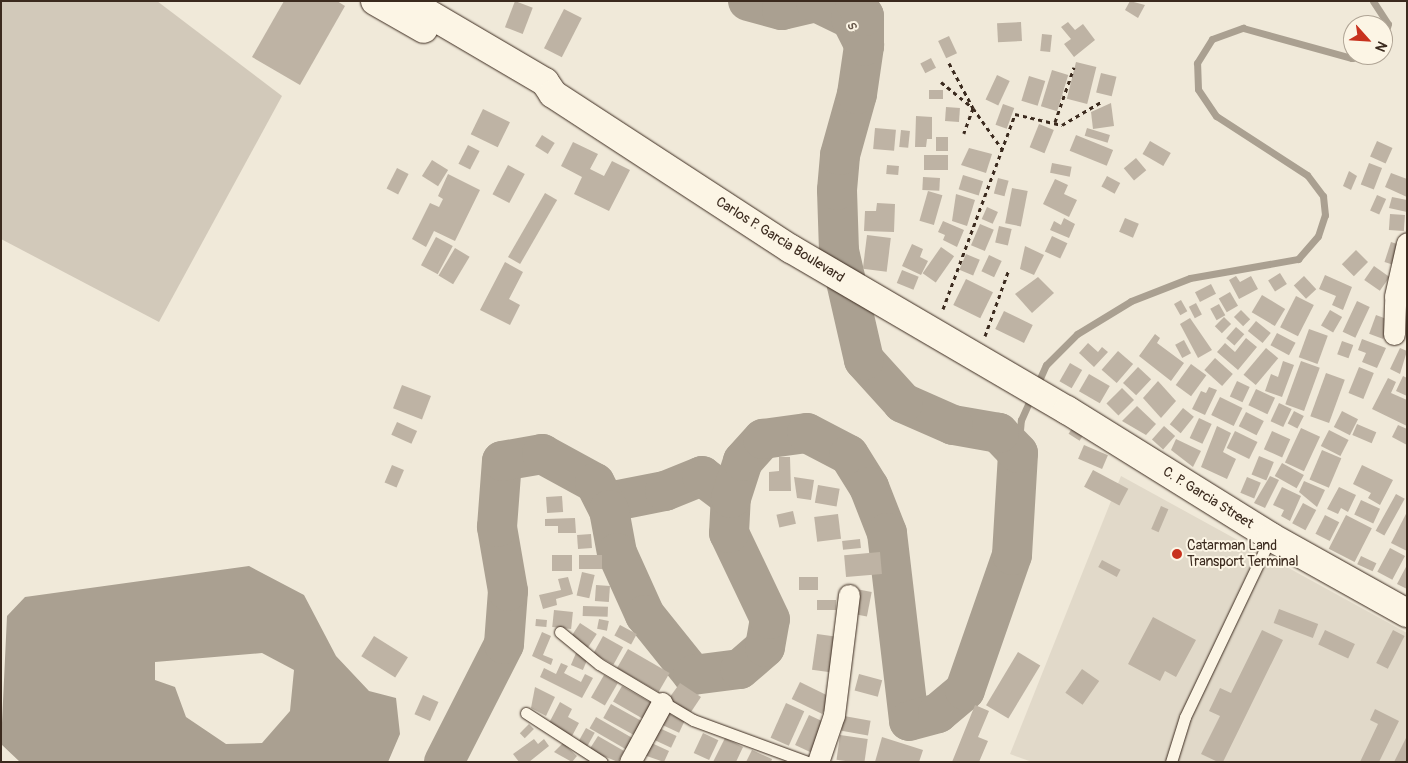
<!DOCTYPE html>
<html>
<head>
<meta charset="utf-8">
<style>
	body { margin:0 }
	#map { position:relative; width:1408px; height:763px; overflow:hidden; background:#f0e9d9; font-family:Pangolin,sans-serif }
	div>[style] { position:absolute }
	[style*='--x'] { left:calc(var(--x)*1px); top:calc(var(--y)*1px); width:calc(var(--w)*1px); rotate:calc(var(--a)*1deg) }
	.built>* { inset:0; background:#e1d9c9 }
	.green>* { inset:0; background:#d2c9ba }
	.water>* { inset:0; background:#aaa091 }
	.stream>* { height:7px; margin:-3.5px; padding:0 3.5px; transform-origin:3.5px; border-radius:3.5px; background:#aaa091 }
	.river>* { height:40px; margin:-20px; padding:0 20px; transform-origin:20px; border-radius:20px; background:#aaa091 }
	.building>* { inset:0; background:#beb3a4; transform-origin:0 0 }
	.path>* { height:3px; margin-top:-1.5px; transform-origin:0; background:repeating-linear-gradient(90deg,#3b2a1e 0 4px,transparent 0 8px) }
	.roads { filter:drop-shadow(0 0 1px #3b2a1e) drop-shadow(0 0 1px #3b2a1e) }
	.service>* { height:11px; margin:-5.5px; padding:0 5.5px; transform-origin:5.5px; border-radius:5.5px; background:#fcf5e5 }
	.minor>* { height:21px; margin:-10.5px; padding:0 10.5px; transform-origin:10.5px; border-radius:10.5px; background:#fcf5e5 }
	.secondary>* { height:28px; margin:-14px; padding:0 14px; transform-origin:14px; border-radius:14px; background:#fcf5e5 }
	.dots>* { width:14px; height:14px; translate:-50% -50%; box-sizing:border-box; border:2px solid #fcf5e5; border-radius:50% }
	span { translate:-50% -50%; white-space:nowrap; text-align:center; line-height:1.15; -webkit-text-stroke:4px #fcf5e5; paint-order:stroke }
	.street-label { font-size:14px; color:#3b2a1e }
	.poi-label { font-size:14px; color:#3b2a1e }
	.left { translate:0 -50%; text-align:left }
	.water-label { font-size:15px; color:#625346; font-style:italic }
	.frame { position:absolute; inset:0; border:2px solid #3b2a1e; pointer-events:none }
	.north { position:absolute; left:1343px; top:15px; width:50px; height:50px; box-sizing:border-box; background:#fcf5e5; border:1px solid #afa495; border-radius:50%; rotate:116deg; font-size:14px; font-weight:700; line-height:20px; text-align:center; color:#3b2a1e }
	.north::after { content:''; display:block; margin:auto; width:18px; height:22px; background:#c8321e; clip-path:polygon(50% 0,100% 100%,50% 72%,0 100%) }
</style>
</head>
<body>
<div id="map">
	<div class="built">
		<div style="clip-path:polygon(1121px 476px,1407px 633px,1407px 762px,1032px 762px,1010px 754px)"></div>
	</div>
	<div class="green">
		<div style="clip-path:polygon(1px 1px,157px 1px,282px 96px,159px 322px,1px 239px)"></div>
	</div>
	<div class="water">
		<div style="clip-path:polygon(evenodd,249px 566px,304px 595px,336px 656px,369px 691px,396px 698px,400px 734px,388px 762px,20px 762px,1px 744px,7px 616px,25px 597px,249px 566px,262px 653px,294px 670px,290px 711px,262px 743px,226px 744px,186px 717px,175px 687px,155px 680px,155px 662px,262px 653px)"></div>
	</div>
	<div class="stream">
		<div style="--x:1373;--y:1;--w:27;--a:57"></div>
		<div style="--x:1388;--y:24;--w:17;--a:107"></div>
		<div style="--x:1037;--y:385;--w:22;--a:-66"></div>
		<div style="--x:1046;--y:365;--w:44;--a:-45"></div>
		<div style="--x:1077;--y:334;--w:63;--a:-31.4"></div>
		<div style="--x:1131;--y:301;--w:63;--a:-21.3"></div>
		<div style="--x:1190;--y:278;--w:110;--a:-10"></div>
		<div style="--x:1298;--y:259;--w:30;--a:-49"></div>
		<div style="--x:1318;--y:236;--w:22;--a:-72"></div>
		<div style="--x:1325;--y:215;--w:19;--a:-96"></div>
		<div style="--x:1323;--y:196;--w:26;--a:-127"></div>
		<div style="--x:1307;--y:175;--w:108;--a:-147"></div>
		<div style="--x:1216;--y:116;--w:32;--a:-124"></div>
		<div style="--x:1198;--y:89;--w:26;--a:-92"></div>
		<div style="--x:1197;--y:63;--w:28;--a:-58"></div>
		<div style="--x:1212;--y:39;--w:33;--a:-20"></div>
		<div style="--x:1243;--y:28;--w:113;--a:15.4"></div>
		<div style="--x:1352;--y:58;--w:15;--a:-11"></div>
		<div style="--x:1018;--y:453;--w:33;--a:-85"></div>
		<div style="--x:1021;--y:420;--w:27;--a:-66"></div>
	</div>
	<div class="river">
		<div style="--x:748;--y:1;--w:35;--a:15"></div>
		<div style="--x:782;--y:10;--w:35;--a:-13"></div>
		<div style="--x:816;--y:2;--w:39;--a:26"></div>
		<div style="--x:851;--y:19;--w:29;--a:63"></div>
		<div style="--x:609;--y:510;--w:14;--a:-45"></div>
		<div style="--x:619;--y:500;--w:47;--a:-11.1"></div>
		<div style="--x:665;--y:491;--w:40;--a:-22"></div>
		<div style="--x:702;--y:476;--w:36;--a:37"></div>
		<div style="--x:444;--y:762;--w:132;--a:-63"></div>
		<div style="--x:504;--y:644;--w:53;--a:-85.7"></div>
		<div style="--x:508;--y:591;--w:65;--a:-99.8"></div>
		<div style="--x:497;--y:527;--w:66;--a:-85.7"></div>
		<div style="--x:502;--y:461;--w:41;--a:-9.9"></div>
		<div style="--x:542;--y:454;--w:60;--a:28.7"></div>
		<div style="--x:595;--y:483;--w:30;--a:63"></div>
		<div style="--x:609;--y:510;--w:44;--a:79.5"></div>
		<div style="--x:617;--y:553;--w:68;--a:65.7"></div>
		<div style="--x:645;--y:615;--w:77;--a:51.3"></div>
		<div style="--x:693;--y:675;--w:47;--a:-7.3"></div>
		<div style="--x:740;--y:669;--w:33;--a:-41"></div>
		<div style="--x:765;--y:647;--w:28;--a:-80"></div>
		<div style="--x:770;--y:619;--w:95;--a:-115.5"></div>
		<div style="--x:729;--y:533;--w:35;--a:-87"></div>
		<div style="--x:731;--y:498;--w:39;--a:-72"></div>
		<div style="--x:743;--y:461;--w:30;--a:-48"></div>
		<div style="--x:763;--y:439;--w:44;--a:-7.8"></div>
		<div style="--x:807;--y:433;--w:47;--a:27.6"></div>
		<div style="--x:849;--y:455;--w:38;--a:58"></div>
		<div style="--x:869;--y:487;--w:49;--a:68.6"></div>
		<div style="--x:887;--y:533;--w:189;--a:83.3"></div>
		<div style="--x:909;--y:721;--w:30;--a:-15"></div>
		<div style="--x:938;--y:713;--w:35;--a:-40"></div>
		<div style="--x:965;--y:690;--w:143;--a:-70.8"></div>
		<div style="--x:1012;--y:555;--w:102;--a:-86.6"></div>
		<div style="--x:1018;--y:453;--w:28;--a:-134"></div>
		<div style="--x:999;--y:433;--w:47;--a:-170.1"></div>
		<div style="--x:953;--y:425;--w:55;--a:-156.3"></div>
		<div style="--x:903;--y:403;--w:58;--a:-132.2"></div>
		<div style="--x:864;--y:360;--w:112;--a:-102.9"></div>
		<div style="--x:839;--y:251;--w:61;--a:-91.9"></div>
		<div style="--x:837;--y:190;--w:35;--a:-85"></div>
		<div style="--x:840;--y:155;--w:63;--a:-74.4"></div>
		<div style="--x:857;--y:94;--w:49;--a:-81.7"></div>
		<div style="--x:864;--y:46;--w:30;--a:-90"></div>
		<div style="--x:864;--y:16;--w:17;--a:-121"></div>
	</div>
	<div class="building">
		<div style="clip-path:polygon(284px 1px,337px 1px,345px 6px,300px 85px,252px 57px)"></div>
		<div style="left:515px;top:1px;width:19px;height:28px;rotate:21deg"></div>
		<div style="clip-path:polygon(1130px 1px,1145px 5px,1138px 18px,1125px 10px)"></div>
		<div style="left:564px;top:9px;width:20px;height:44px;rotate:27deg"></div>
		<div style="left:1021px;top:22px;width:19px;height:24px;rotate:87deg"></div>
		<div style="clip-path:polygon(1068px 22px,1075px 30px,1083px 24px,1095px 40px,1074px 57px,1064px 44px,1071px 39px,1061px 27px)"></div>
		<div style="left:1042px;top:34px;width:10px;height:17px;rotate:6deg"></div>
		<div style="left:949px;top:36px;width:19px;height:12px;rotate:65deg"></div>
		<div style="left:931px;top:58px;width:11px;height:12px;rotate:63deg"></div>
		<div style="left:1076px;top:62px;width:21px;height:38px;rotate:14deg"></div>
		<div style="left:1052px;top:70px;width:17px;height:38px;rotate:17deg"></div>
		<div style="left:1101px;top:73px;width:16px;height:20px;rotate:14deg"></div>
		<div style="left:997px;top:75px;width:14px;height:27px;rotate:25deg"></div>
		<div style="left:1029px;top:76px;width:17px;height:26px;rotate:17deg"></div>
		<div style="left:943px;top:90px;width:9px;height:14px;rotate:90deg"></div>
		<div style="clip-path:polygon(1111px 103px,1114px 126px,1093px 129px,1091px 112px)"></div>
		<div style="left:1003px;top:104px;width:12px;height:22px;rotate:20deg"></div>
		<div style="left:946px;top:107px;width:14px;height:14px;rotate:4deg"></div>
		<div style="left:483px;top:109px;width:30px;height:28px;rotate:26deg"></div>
		<div style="clip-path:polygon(916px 116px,932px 117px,932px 139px,927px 139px,926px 147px,915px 147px)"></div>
		<div style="left:1039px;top:124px;width:16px;height:25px;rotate:22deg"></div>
		<div style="left:875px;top:128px;width:21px;height:21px;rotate:5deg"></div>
		<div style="left:1087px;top:128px;width:24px;height:8px;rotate:17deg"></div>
		<div style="left:901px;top:130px;width:9px;height:17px;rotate:6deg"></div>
		<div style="left:542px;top:135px;width:15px;height:13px;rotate:32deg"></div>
		<div style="left:1076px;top:135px;width:40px;height:17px;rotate:22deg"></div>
		<div style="left:936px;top:137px;width:12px;height:14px"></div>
		<div style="left:1150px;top:141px;width:24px;height:15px;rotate:30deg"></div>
		<div style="left:1377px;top:141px;width:17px;height:17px;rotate:24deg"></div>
		<div style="clip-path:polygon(573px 142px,598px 154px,590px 169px,604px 176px,612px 161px,630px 170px,609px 211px,574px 194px,582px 177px,561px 166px)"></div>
		<div style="left:468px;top:145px;width:13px;height:21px;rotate:27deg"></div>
		<div style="clip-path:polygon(969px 148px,992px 154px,986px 173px,961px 165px)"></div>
		<div style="left:924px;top:155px;width:24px;height:15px"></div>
		<div style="left:1136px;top:158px;width:16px;height:16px;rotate:50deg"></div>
		<div style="left:432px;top:160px;width:19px;height:19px;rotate:32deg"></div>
		<div style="left:1052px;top:163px;width:20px;height:10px;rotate:11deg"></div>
		<div style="left:1369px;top:163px;width:14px;height:23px;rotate:21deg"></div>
		<div style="left:508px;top:165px;width:19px;height:33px;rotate:28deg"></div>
		<div style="left:887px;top:165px;width:12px;height:9px;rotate:5deg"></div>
		<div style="left:397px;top:168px;width:13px;height:23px;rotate:27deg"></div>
		<div style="clip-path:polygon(1349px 171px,1357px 176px,1351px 190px,1343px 186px)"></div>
		<div style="clip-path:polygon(1391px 173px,1407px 179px,1407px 197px,1385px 187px)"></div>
		<div style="clip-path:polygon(448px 174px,480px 190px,455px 241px,434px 231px,426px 247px,412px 239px,430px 203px,439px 207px,443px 199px,438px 196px)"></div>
		<div style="left:963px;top:175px;width:21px;height:15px;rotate:17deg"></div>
		<div style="left:1107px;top:176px;width:15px;height:12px;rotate:28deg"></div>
		<div style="left:923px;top:177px;width:17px;height:13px;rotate:3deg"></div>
		<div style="left:998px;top:178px;width:11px;height:16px;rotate:15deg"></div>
		<div style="clip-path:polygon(1055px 179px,1068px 185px,1064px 194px,1077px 200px,1069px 217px,1043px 204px)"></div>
		<div style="left:1012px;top:188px;width:16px;height:36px;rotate:11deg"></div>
		<div style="left:928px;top:191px;width:15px;height:31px;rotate:16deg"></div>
		<div style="left:545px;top:193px;width:14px;height:74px;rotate:30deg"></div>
		<div style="clip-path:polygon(956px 194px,975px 200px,967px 226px,952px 221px)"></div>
		<div style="left:1377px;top:195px;width:10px;height:17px;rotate:24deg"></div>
		<div style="clip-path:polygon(1392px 197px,1407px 200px,1407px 212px,1389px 208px)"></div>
		<div style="clip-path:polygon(877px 203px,895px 204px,894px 232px,864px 231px,865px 211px,876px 211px)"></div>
		<div style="left:987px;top:207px;width:12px;height:13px;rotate:24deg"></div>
		<div style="left:1390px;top:214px;width:15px;height:16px;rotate:4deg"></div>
		<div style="clip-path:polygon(1064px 218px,1075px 224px,1069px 238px,1050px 230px,1054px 221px,1061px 225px)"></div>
		<div style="left:1125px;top:218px;width:15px;height:15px;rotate:23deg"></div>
		<div style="clip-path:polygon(943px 221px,964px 230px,957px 247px,943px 240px,945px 235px,938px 232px)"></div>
		<div style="left:980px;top:224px;width:15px;height:23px;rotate:23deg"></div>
		<div style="left:999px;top:226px;width:13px;height:17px;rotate:13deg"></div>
		<div style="left:867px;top:235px;width:24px;height:34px;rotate:7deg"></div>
		<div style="left:1052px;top:236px;width:17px;height:17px;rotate:25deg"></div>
		<div style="left:436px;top:237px;width:19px;height:32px;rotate:28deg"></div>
		<div style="left:1391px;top:242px;width:13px;height:21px;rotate:18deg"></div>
		<div style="clip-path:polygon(912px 244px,923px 249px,920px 257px,928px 261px,921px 275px,902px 266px)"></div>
		<div style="clip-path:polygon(1025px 246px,1044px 255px,1034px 275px,1020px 269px)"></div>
		<div style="left:941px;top:247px;width:16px;height:32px;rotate:35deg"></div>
		<div style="left:455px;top:248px;width:17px;height:32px;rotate:31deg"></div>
		<div style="left:1356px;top:250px;width:17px;height:20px;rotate:45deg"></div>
		<div style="left:966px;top:254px;width:15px;height:17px;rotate:23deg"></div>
		<div style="left:989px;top:255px;width:14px;height:18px;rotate:25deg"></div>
		<div style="clip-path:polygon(505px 262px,523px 272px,509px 299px,520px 305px,510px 325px,480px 310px)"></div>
		<div style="left:1374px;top:266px;width:19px;height:17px;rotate:35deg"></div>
		<div style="left:902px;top:270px;width:18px;height:14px;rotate:22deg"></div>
		<div style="left:1280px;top:273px;width:13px;height:14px;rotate:58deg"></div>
		<div style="clip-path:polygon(1325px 275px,1352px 287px,1343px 310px,1332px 305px,1336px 296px,1319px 289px)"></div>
		<div style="clip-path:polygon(1236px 276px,1240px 282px,1251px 276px,1258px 289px,1239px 299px,1229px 280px)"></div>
		<div style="left:1304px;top:276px;width:18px;height:14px;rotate:47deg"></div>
		<div style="clip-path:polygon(1038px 277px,1054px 293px,1032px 313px,1015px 294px)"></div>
		<div style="left:966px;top:279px;width:30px;height:29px;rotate:26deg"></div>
		<div style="left:1211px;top:284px;width:11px;height:18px;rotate:63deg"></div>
		<div style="left:1230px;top:292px;width:16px;height:13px;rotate:60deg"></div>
		<div style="left:1262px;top:295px;width:27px;height:20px;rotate:31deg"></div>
		<div style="left:1296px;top:296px;width:20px;height:35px;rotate:27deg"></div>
		<div style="left:1181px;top:300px;width:13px;height:8px;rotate:61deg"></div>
		<div style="left:1357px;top:301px;width:14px;height:34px;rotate:25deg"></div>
		<div style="left:1196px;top:303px;width:13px;height:8px;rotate:63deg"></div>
		<div style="left:1219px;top:304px;width:13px;height:10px;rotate:61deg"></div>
		<div style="left:1241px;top:310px;width:13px;height:10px;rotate:45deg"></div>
		<div style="left:1330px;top:310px;width:14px;height:18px;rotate:30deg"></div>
		<div style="left:1004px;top:311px;width:32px;height:20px;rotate:26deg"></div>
		<div style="left:1376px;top:315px;width:15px;height:20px;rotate:20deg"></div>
		<div style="left:1224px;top:317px;width:10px;height:13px;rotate:45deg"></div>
		<div style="clip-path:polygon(1190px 318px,1212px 350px,1198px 358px,1180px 324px)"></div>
		<div style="left:1256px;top:321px;width:19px;height:13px;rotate:39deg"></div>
		<div style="left:1236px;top:327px;width:11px;height:15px;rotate:41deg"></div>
		<div style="left:1309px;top:329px;width:20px;height:30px;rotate:20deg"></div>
		<div style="left:1277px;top:333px;width:21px;height:14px;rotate:28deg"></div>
		<div style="clip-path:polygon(1155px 334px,1160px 338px,1157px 343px,1184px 363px,1171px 381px,1139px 356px)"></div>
		<div style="clip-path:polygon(1246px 338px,1257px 347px,1238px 370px,1217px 352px,1225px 343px,1235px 352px)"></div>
		<div style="clip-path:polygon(1362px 339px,1386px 348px,1377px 368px,1362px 362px,1366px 353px,1358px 350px)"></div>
		<div style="left:1184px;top:340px;width:15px;height:10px;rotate:62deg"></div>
		<div style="left:1342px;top:341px;width:12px;height:14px;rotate:20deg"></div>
		<div style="clip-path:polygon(1088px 343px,1098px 352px,1102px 347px,1108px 352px,1094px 367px,1079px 353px)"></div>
		<div style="left:1266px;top:348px;width:16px;height:35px;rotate:40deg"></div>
		<div style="clip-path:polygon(1400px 348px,1407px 351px,1400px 374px,1390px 369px)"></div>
		<div style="left:1118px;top:351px;width:20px;height:25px;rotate:41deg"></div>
		<div style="left:1215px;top:358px;width:24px;height:16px;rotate:42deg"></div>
		<div style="clip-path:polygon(1283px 361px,1294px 365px,1282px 397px,1265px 391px,1271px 374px,1278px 377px)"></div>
		<div style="left:1301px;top:361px;width:20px;height:46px;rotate:20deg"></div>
		<div style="left:1070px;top:363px;width:14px;height:21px;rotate:30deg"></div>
		<div style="left:1191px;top:364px;width:19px;height:26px;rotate:36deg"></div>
		<div style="left:1138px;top:367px;width:18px;height:22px;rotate:43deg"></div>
		<div style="left:1359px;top:367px;width:16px;height:28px;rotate:22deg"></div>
		<div style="left:1326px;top:373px;width:20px;height:46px;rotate:20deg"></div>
		<div style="left:1089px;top:374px;width:24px;height:20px;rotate:30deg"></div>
		<div style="clip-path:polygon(1403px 376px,1407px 378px,1407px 396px,1396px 391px)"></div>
		<div style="clip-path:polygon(1388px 378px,1396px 382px,1391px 393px,1407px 400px,1407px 426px,1372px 409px)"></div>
		<div style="clip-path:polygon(1158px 381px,1176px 401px,1161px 418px,1143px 398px)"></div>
		<div style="left:1237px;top:381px;width:14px;height:17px;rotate:25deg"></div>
		<div style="left:402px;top:385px;width:31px;height:25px;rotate:21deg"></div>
		<div style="clip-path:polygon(1209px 387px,1217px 390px,1205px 415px,1192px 409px,1201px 391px,1206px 393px)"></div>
		<div style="left:1122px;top:388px;width:17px;height:22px;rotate:45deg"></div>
		<div style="left:1256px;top:389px;width:21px;height:18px;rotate:25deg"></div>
		<div style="left:1220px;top:397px;width:25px;height:20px;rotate:26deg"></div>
		<div style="left:1279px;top:403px;width:14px;height:20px;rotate:25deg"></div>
		<div style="clip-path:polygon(1137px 406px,1156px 424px,1146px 435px,1122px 421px)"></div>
		<div style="left:1183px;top:408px;width:14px;height:21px;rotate:39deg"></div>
		<div style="left:1294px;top:411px;width:11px;height:14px;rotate:27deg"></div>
		<div style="left:1342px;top:411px;width:18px;height:18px;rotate:27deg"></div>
		<div style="left:1246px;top:412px;width:20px;height:16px;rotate:27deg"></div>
		<div style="left:1199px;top:418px;width:14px;height:22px;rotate:25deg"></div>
		<div style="left:397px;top:422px;width:22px;height:14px;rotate:24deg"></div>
		<div style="left:1076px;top:422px;width:13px;height:14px;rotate:32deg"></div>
		<div style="left:1357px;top:424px;width:21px;height:12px;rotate:23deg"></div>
		<div style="clip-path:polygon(1398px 425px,1407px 429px,1407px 445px,1392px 437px)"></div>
		<div style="left:1164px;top:426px;width:15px;height:18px;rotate:42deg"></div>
		<div style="clip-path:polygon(1217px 426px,1231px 433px,1223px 452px,1236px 459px,1227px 479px,1201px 467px)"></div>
		<div style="left:1301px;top:428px;width:21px;height:38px;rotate:25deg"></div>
		<div style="left:1329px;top:430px;width:22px;height:18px;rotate:27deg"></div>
		<div style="left:1235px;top:431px;width:25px;height:19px;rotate:26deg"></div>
		<div style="left:1272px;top:431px;width:20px;height:20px;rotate:24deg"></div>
		<div style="clip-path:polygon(1176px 439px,1201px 451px,1193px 467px,1171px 450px)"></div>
		<div style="left:1084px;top:445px;width:26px;height:15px;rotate:23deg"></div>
		<div style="left:1322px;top:450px;width:21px;height:32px;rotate:23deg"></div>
		<div style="left:1259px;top:456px;width:16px;height:20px;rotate:22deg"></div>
		<div style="clip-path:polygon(779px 457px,790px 457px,791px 491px,769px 491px,769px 472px,779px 471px)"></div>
		<div style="left:1282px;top:463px;width:25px;height:15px;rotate:29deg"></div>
		<div style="left:392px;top:465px;width:13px;height:19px;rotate:23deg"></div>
		<div style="clip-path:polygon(1362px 465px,1393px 480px,1380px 505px,1368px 498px,1371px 493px,1353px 484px)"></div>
		<div style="left:1093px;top:470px;width:40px;height:19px;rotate:28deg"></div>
		<div style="clip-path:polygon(1270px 476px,1279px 480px,1265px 508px,1254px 503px)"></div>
		<div style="clip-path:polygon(794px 477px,814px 480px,811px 500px,797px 498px)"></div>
		<div style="left:1247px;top:477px;width:15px;height:17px;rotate:23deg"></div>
		<div style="clip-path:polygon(1304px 481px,1325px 490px,1317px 507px,1299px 492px)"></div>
		<div style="left:818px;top:485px;width:22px;height:18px;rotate:10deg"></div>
		<div style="clip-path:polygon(1282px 487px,1301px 496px,1290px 521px,1281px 516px,1284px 510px,1273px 505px)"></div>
		<div style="clip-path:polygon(1339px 487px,1356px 495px,1348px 512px,1341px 508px,1338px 514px,1327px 509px)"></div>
		<div style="left:1396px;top:494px;width:10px;height:42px;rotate:29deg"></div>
		<div style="left:562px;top:496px;width:16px;height:16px;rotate:86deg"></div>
		<div style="left:1361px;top:500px;width:21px;height:16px;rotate:25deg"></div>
		<div style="left:1303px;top:503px;width:15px;height:23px;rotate:28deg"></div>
		<div style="left:1161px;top:506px;width:8px;height:25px;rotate:23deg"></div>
		<div style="left:793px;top:511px;width:13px;height:17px;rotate:77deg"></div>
		<div style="clip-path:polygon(1407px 512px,1407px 551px,1391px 543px)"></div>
		<div style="left:838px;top:514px;width:25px;height:24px;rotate:83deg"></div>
		<div style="left:1325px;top:515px;width:16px;height:21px;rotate:27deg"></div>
		<div style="left:1346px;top:515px;width:29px;height:38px;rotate:27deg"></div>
		<div style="clip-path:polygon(575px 518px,576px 533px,558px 533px,558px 526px,545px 526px,545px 519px)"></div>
		<div style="left:591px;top:534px;width:14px;height:14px;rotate:86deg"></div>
		<div style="left:860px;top:539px;width:9px;height:18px;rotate:84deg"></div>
		<div style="left:1390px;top:548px;width:17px;height:27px;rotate:28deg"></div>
		<div style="left:880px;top:552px;width:22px;height:36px;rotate:85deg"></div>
		<div style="left:552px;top:555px;width:20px;height:16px"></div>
		<div style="left:579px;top:555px;width:23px;height:14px"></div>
		<div style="left:1361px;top:556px;width:17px;height:9px;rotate:25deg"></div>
		<div style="left:1102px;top:560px;width:21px;height:8px;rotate:28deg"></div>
		<div style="clip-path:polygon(1407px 565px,1407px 589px,1397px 584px)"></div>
		<div style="left:582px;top:572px;width:13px;height:24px;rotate:13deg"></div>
		<div style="clip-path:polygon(568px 577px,573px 594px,556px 599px,557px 605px,543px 609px,539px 595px,561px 590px,558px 579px)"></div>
		<div style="left:799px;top:577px;width:19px;height:13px"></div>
		<div style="left:596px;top:585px;width:14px;height:16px;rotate:4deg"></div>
		<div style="left:856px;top:589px;width:16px;height:25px;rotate:11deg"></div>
		<div style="left:817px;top:600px;width:19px;height:10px"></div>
		<div style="left:583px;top:606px;width:25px;height:10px;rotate:2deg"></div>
		<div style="left:1279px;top:609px;width:42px;height:15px;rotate:21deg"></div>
		<div style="left:554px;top:610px;width:19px;height:17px;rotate:6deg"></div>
		<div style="clip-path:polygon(1153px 617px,1196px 640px,1176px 677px,1165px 671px,1160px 681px,1128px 664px)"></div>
		<div style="left:536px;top:619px;width:11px;height:7px;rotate:5deg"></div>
		<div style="left:599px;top:619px;width:10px;height:10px;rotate:11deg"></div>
		<div style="left:580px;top:623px;width:20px;height:17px;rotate:33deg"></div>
		<div style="left:620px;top:625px;width:19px;height:12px;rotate:28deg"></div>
		<div style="clip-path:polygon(1262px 630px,1283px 640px,1223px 762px,1218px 762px,1201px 754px,1220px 716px,1209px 711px,1220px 688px,1231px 693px)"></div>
		<div style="left:1325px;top:630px;width:33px;height:16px;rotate:25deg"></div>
		<div style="left:1393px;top:630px;width:13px;height:37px;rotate:27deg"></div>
		<div style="clip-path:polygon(542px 632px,551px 636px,543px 655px,553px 659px,551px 665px,532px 656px)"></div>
		<div style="left:817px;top:634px;width:22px;height:36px;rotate:8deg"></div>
		<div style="left:374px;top:636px;width:40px;height:24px;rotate:32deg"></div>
		<div style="left:603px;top:636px;width:23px;height:20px;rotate:29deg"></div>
		<div style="left:628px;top:649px;width:48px;height:22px;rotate:30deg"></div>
		<div style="left:1018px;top:652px;width:26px;height:62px;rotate:31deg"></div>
		<div style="left:576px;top:653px;width:13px;height:13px;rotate:23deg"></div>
		<div style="clip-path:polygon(561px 663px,568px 666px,564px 673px,581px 682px,585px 674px,593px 678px,582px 698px,540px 677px,544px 668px,556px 674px)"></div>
		<div style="left:1082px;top:669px;width:21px;height:29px;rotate:35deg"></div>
		<div style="left:859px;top:674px;width:24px;height:17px;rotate:15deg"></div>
		<div style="left:604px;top:675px;width:16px;height:26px;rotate:30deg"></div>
		<div style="left:800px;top:682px;width:34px;height:19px;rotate:26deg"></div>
		<div style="clip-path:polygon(680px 683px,701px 697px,691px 712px,667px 701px)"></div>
		<div style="left:622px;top:686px;width:36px;height:18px;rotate:30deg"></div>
		<div style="clip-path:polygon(535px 687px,555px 697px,546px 716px,531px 708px)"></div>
		<div style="left:423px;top:695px;width:17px;height:21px;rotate:24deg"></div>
		<div style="clip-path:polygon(560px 702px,572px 709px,568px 717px,579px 723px,572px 736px,549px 723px)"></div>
		<div style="left:786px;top:703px;width:20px;height:38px;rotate:24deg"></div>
		<div style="left:611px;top:704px;width:38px;height:16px;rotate:29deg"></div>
		<div style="clip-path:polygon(975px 705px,989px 711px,978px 737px,988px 741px,979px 762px,952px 762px)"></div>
		<div style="clip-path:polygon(1375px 709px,1399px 721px,1379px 762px,1360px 762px,1378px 724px,1370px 720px)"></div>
		<div style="left:661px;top:710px;width:26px;height:13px;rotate:25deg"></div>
		<div style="left:809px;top:715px;width:19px;height:33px;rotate:25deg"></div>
		<div style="left:844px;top:716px;width:27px;height:15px;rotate:10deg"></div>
		<div style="left:596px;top:717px;width:44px;height:13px;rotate:30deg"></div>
		<div style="left:529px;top:724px;width:7px;height:13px;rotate:45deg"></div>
		<div style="left:653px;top:725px;width:26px;height:13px;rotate:25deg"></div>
		<div style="left:586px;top:728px;width:10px;height:17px;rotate:29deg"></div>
		<div style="left:703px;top:733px;width:17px;height:22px;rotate:25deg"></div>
		<div style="left:840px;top:735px;width:28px;height:25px;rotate:8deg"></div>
		<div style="clip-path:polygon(598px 736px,624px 751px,618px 762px,589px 750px)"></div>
		<div style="clip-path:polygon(1407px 736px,1407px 762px,1394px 762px)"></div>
		<div style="clip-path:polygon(882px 737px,923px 750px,919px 762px,875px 762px)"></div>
		<div style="clip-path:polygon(725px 738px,743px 747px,736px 762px,713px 762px)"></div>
		<div style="clip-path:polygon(534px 739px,538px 744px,544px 739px,549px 746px,529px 762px,519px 762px,513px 754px)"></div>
		<div style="clip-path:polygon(645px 740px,669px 751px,664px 762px,638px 753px)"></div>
		<div style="clip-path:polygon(563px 743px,577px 756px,572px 762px,554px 752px)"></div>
		<div style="clip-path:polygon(752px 750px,772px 759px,771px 762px,746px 762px)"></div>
	</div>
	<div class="path">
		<div style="--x:949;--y:63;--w:51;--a:61.9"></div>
		<div style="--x:973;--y:108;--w:27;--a:110"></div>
		<div style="--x:941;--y:82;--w:41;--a:39.1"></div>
		<div style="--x:973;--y:108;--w:50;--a:54.7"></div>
		<div style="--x:1055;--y:122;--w:58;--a:-70.9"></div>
		<div style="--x:943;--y:309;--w:208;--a:-69.7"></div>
		<div style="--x:1015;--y:114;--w:48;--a:13.2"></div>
		<div style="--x:1062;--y:125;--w:45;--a:-30.5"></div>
		<div style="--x:985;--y:336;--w:71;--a:-70.3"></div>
	</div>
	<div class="roads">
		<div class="service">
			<div style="--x:560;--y:632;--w:50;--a:39.4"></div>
			<div style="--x:599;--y:664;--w:109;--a:30.8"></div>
			<div style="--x:693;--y:720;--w:121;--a:20.2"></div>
			<div style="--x:526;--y:713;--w:90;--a:32.8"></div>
			<div style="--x:1171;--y:762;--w:47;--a:-72.7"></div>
			<div style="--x:1185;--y:717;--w:199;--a:-64.5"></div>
		</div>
		<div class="minor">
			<div style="--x:1394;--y:334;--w:38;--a:-88"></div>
			<div style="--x:1395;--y:296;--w:54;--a:-77.2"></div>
			<div style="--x:630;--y:762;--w:67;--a:-61.5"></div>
			<div style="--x:818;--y:762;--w:50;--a:-71.2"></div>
			<div style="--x:834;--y:715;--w:121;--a:-82.9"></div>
		</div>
		<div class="secondary">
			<div style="--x:375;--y:1;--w:56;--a:29.7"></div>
			<div style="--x:407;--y:1;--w:160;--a:30.4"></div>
			<div style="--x:545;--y:82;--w:14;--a:56"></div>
			<div style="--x:553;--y:94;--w:284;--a:33.1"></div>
			<div style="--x:791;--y:249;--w:320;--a:30.3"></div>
			<div style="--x:1067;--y:410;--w:240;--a:31.9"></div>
			<div style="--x:1271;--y:537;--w:156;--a:29.2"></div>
		</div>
	</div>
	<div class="dots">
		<div style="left:1177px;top:554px;background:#c8321e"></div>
	</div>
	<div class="street-label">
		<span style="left:780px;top:240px;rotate:32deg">Carlos P. Garcia Boulevard</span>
		<span style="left:1208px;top:498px;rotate:32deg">C. P. Garcia Street</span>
	</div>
	<div class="poi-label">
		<span class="left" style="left:1187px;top:554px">Catarman Land<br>Transport Terminal</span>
	</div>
	<div class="water-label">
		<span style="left:852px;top:25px;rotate:55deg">s</span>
	</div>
	<div class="frame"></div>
	<div class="north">N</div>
</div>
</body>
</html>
